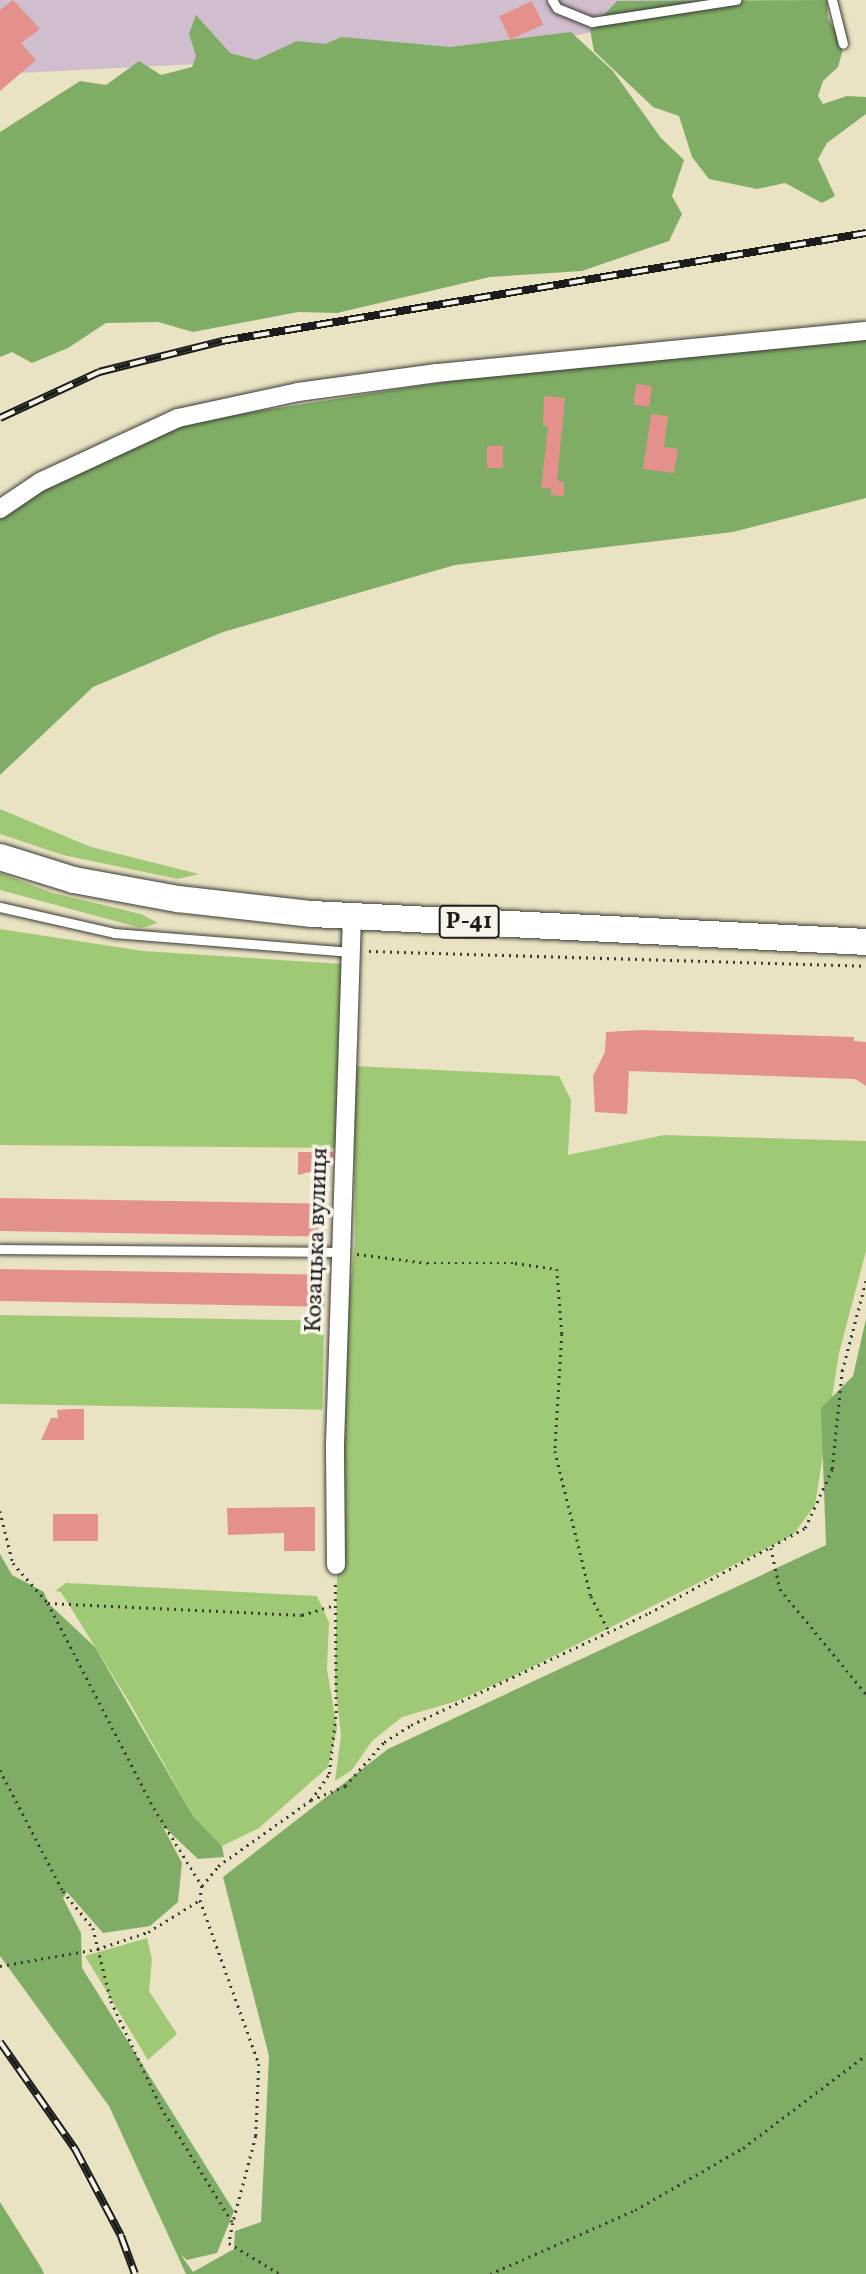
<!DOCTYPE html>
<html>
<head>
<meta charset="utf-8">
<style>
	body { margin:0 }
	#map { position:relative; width:866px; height:2274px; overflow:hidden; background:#eae3c3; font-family:Vollkorn,serif }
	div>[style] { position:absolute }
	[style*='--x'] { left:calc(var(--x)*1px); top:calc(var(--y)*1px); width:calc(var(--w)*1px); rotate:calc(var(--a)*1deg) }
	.industrial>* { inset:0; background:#d0bdcd }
	.green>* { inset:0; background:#a0c975; transform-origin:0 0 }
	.forest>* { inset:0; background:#80ad66 }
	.building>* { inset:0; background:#e4918b; transform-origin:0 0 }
	.path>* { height:2.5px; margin-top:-1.25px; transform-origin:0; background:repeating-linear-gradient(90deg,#3b3a35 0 2px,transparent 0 7px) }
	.roads { filter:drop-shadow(0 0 2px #3b3a35) drop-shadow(0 0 2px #3b3a35) }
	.lane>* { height:9px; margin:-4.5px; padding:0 4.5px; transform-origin:4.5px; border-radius:4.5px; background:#fff }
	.street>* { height:18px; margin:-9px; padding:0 9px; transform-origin:9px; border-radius:9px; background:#fff }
	.primary>* { height:26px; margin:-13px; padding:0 13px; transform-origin:13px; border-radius:13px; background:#fff }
	.rail>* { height:8px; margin-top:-4px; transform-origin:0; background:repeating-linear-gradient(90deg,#f7f3e8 0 16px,#1c1c1c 0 32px); box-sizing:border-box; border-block:2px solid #1c1c1c }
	span { translate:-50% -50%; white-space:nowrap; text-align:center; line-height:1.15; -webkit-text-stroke:7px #f7f3e8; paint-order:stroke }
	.shield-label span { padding:2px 5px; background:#f7f3e8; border:2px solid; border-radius:5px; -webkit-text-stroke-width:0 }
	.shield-label { font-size:23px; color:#1c1c1c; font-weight:700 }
	.street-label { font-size:24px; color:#1c1c1c }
</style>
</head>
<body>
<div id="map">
	<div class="industrial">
		<div style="clip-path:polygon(0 0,748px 0,514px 48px,0 74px)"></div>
	</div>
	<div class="green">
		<div style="clip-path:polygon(0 809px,91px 847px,199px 874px,178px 879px,63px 855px,0 834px)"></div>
		<div style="clip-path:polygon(0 873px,53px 893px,141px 914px,158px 923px,141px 928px,0 890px)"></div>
		<div style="clip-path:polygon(0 929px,143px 951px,343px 964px,341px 1148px,0 1145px)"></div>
		<div style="clip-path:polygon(354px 1066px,559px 1076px,571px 1100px,568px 1155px,664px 1135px,866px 1141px,866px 1251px,839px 1353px,815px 1505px,793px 1535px,514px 1676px,457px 1701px,402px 1717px,372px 1741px,352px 1770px,335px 1781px,341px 1735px,335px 1685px,341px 1373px,355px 1242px)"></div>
		<div style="left:0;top:1315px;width:324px;height:89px;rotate:1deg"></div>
		<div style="clip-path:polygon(66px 1583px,317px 1596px,329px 1622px,327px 1669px,337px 1729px,328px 1767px,259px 1828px,222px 1846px,193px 1816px,131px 1705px,61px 1592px,55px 1591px)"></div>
		<div style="clip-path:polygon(147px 1938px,152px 1959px,149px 1991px,177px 2034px,148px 2060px,85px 1956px)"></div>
	</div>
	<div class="forest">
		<div style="clip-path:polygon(827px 0,828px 18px,844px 46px,838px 67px,823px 81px,818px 96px,823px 104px,847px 96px,866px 97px,866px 114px,827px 143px,818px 159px,835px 196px,822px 203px,785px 183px,757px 189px,709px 179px,692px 157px,679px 116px,653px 107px,594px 51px,590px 30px,617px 1px)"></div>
		<div style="clip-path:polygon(196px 15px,230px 53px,256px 60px,297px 41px,325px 44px,342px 37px,450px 47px,571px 32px,613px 71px,661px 138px,684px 160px,672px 196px,682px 214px,669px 241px,582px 271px,490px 277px,337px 313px,298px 312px,193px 332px,158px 322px,106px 323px,68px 348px,32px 363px,12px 352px,0 357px,0 132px,80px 81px,106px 85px,139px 61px,161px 75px,192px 67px,196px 56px,189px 34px)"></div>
		<div style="clip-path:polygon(866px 335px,866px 498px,733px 532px,455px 565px,223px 632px,93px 687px,0 775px,0 519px,41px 488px,189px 422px,508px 372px)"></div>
		<div style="clip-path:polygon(866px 1319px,866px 2274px,186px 2274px,109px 2106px,0 1956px,0 1554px,12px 1575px,44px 1592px,48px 1603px,95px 1647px,193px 1816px,222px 1846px,224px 1857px,198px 1859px,162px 1825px,182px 1863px,178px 1902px,150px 1926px,103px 1933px,67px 1892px,63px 1898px,81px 1933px,82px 1968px,234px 2211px,217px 2253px,187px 2260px,181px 2255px,193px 2272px,234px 2249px,235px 2231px,261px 2222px,269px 2056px,223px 1877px,388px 1749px,826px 1545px,821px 1408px,853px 1376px)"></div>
		<div style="clip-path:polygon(0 2202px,42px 2269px,44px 2274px,0 2274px)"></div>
	</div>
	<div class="building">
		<div style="clip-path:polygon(13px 0,40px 29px,21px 43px,36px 60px,0 91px,0 10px)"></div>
		<div style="left:532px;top:1px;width:26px;height:36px;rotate:65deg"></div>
		<div style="left:636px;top:384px;width:16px;height:21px;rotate:7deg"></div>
		<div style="clip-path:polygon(544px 396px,565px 398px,557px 481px,564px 482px,564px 496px,551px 495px,551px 488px,541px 488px,548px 426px,543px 425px)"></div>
		<div style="clip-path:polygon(651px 414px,668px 416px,664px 447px,678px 449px,674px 473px,643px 469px)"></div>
		<div style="left:487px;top:446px;width:16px;height:22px"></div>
		<div style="clip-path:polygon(642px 1030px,854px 1037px,854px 1041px,866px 1042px,866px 1086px,855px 1079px,629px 1071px,627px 1114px,595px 1112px,593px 1076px,605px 1052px,606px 1032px)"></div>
		<div style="clip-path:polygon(298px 1152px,333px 1152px,333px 1166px,298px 1175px)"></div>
		<div style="left:0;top:1198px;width:327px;height:33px;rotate:1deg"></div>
		<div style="left:0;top:1269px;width:325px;height:32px;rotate:1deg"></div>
		<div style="clip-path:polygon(72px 1409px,84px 1409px,84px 1440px,41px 1440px,51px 1418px,58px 1418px,57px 1410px)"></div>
		<div style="clip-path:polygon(315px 1507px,315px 1551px,284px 1551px,284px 1533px,228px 1535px,227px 1508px)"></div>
		<div style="left:98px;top:1514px;width:27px;height:45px;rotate:90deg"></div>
	</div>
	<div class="path">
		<div style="--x:369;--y:951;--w:497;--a:1.7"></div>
		<div style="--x:357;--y:1254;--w:71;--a:7.3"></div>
		<div style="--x:427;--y:1263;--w:88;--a:0"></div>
		<div style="--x:515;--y:1263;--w:42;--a:8.1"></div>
		<div style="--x:557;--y:1269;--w:65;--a:85.6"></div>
		<div style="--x:562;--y:1334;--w:117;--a:93.4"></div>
		<div style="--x:555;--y:1451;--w:149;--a:76.1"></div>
		<div style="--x:591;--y:1596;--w:37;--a:63"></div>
		<div style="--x:0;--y:1511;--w:54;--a:76"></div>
		<div style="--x:13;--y:1563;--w:53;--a:48.8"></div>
		<div style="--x:48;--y:1603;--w:231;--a:62.7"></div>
		<div style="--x:154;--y:1808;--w:92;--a:58.4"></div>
		<div style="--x:202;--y:1886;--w:14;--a:98"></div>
		<div style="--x:200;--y:1900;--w:174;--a:70.2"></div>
		<div style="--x:259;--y:2064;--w:72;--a:92.4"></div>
		<div style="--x:256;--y:2136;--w:90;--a:104.8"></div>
		<div style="--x:771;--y:1548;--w:42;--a:77.6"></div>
		<div style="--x:780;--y:1589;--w:136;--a:50.7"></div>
		<div style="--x:48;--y:1603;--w:254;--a:2.7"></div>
		<div style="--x:302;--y:1615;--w:31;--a:-17"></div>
		<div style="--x:0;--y:1770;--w:136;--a:62.5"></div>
		<div style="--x:63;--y:1891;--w:48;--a:51"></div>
		<div style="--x:93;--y:1928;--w:75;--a:76.1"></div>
		<div style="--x:111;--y:2001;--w:117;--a:64.7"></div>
		<div style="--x:161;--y:2107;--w:137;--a:58.2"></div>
		<div style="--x:233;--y:2223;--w:20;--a:101"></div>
		<div style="--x:229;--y:2243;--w:60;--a:31.3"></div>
		<div style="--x:311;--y:1800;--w:37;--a:-22"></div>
		<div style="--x:345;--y:1786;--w:59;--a:-48.4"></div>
		<div style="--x:384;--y:1742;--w:32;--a:-32"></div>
		<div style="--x:411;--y:1725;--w:263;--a:-25.2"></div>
		<div style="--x:649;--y:1613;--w:178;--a:-28.6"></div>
		<div style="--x:805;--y:1528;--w:65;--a:-65.4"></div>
		<div style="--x:832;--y:1469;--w:99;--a:-84.2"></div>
		<div style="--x:842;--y:1371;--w:94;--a:-75.2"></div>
		<div style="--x:202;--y:1886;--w:26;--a:-51"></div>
		<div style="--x:218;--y:1866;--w:114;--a:-35.4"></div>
		<div style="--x:311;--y:1800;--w:32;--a:-55"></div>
		<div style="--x:329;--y:1774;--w:61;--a:-83.5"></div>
		<div style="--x:336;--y:1713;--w:131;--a:-90.4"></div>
		<div style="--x:0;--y:1966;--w:98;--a:-9.9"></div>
		<div style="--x:97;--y:1949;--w:54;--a:-18.4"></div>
		<div style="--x:148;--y:1932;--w:61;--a:-31.6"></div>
		<div style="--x:490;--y:2274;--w:158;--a:-23.8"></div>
		<div style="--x:635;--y:2210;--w:125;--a:-29.9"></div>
		<div style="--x:743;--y:2148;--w:154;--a:-37.1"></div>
	</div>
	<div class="roads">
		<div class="lane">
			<div style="--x:552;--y:0;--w:9;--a:58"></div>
			<div style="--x:557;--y:8;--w:38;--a:22"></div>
			<div style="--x:592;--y:22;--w:146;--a:-8.7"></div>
			<div style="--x:832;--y:0;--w:45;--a:76"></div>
			<div style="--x:0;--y:907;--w:117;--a:12.8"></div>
			<div style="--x:114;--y:933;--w:238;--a:4.6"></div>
			<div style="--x:0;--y:1249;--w:342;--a:0.5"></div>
		</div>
		<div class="street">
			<div style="--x:0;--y:509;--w:48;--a:-34"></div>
			<div style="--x:40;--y:482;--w:152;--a:-24.9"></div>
			<div style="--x:178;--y:418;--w:123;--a:-12.2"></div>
			<div style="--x:298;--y:392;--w:140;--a:-7.8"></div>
			<div style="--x:437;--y:373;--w:431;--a:-5.6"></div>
			<div style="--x:336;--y:1565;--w:120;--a:-90.5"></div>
			<div style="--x:335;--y:1445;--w:529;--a:-88.16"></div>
		</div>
		<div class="primary">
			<div style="--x:0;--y:857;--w:77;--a:17.3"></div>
			<div style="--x:74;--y:880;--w:106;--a:10.4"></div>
			<div style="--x:178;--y:899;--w:135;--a:6.4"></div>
			<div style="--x:312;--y:914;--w:555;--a:2.89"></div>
		</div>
	</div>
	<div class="rail">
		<div style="--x:0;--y:418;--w:109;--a:-24.9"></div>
		<div style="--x:99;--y:372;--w:127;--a:-14.1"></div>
		<div style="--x:222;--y:341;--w:653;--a:-9.52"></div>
		<div style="--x:0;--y:2042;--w:131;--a:55"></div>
		<div style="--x:75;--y:2149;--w:98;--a:62.1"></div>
		<div style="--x:121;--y:2236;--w:40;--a:69.8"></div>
	</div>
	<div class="shield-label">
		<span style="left:469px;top:922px">Р-41</span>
	</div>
	<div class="street-label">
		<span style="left:318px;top:1240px;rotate:-88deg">Козацька вулиця</span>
	</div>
</div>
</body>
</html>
